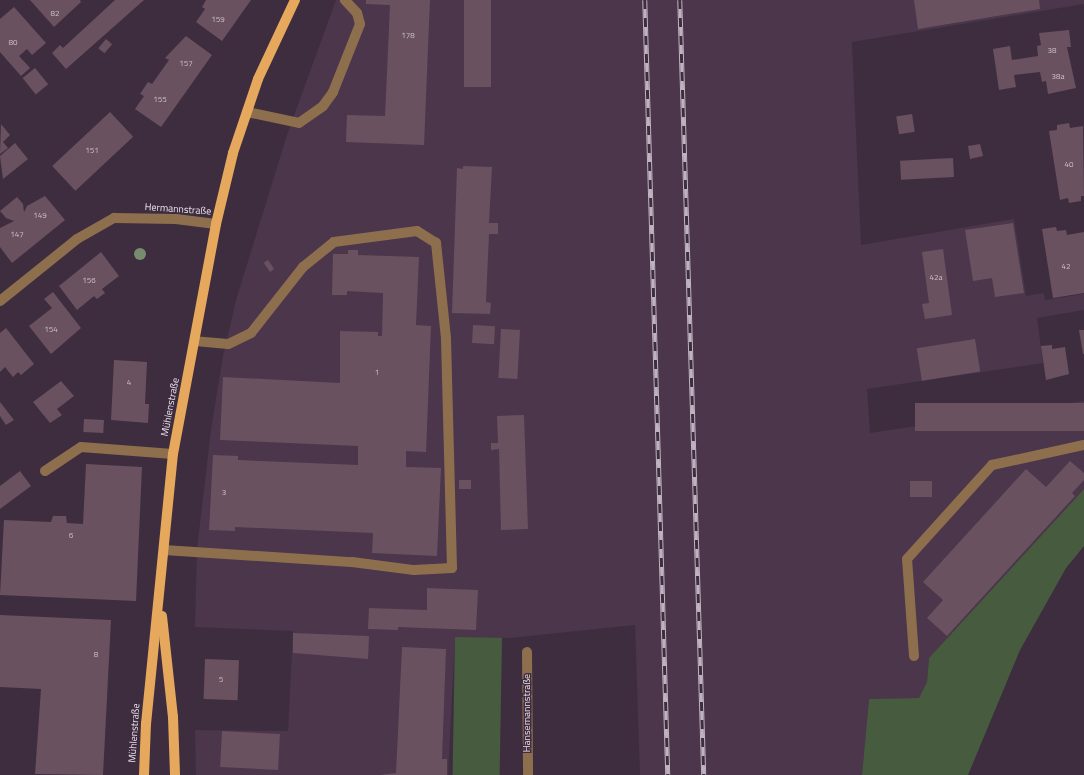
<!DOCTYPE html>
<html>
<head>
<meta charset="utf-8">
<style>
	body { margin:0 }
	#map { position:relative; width:1084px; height:775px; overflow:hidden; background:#3e2d3f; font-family:"Titillium Web",sans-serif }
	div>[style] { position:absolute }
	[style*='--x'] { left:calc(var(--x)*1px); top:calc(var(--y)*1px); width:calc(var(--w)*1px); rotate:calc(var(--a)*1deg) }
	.built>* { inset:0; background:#4b364c }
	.green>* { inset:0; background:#475c3e; transform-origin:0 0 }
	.building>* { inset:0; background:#695160; transform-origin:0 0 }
	.minor>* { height:10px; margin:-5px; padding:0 5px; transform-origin:5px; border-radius:5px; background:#8e6f4d }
	.major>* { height:10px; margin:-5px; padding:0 5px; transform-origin:5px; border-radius:5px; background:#e6a85d }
	.rail>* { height:4.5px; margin-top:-2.25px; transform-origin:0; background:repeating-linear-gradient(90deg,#3e2d3f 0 9px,#bfb3c0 0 18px); box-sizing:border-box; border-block:1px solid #bfb3c0 }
	.trees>* { width:12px; height:12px; margin:-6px; border-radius:50%; background:#788b6c }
	span { translate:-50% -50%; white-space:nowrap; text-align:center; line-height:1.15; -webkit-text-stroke:3px #3e2d3f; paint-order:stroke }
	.number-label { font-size:8px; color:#ccbeca }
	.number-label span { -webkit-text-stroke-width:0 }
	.street-label { font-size:10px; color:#ede2ee }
</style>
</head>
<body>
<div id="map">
	<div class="built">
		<div style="clip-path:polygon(336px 0,1084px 0,1084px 4px,852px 42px,861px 245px,1014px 219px,1026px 296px,1044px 293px,1045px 300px,1084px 294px,1084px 310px,1037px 318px,1043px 363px,867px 389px,870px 433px,1084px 401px,1084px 489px,929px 658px,927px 682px,919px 698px,869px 699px,862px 775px,640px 775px,635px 625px,510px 638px,455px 637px,448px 775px,196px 775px,195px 730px,288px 731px,293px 631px,195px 627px,197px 549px,211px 430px,223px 356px,236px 300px,287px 135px)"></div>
	</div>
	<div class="green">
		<div style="clip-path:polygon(1084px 489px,1084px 546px,1066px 568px,1020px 650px,968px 775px,862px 775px,869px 699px,919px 698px,927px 682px,929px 658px)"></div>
		<div style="left:455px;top:637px;width:47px;height:138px;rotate:1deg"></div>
	</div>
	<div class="building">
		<div style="clip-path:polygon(30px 0,80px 0,81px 2px,54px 27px)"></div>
		<div style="clip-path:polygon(115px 0,144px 0,66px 69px,52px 53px,60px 45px,63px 48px)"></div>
		<div style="clip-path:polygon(206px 0,251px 0,222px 41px,196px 22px,205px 9px,202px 7px)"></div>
		<div style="clip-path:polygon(366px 0,430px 0,424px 145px,346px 142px,347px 115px,385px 116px,390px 5px,366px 4px)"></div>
		<div style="left:464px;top:0;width:27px;height:87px"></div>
		<div style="clip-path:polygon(914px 0,1039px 0,1040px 9px,918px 29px)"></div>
		<div style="clip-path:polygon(14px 7px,46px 43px,32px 55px,27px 49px,19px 56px,30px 68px,21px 76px,0 52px,0 19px)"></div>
		<div style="clip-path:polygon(1069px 30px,1071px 47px,1067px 47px,1076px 88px,1048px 94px,1046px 81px,1042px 82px,1040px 72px,1014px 75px,1016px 87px,999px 90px,993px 49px,1010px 46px,1012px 60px,1038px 56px,1037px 46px,1041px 45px,1039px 33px)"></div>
		<div style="clip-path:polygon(186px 36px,212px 55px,161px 127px,135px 109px,144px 96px,140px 94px,148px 82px,152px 84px,169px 60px,165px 58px)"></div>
		<div style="left:106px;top:39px;width:8px;height:12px;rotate:40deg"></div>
		<div style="left:35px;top:68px;width:21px;height:16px;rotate:51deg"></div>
		<div style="left:110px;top:112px;width:34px;height:79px;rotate:47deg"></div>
		<div style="left:912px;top:114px;width:18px;height:16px;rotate:81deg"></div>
		<div style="clip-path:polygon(1069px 123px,1070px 128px,1083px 126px,1084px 196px,1081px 196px,1081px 201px,1069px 203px,1068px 198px,1060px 200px,1049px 131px,1057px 130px,1057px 125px)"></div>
		<div style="clip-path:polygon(1px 124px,10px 135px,3px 142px,8px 148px,0 154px)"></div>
		<div style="clip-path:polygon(15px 143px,28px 159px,3px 179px,0 156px)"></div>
		<div style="clip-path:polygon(980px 144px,983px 156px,970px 159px,968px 146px)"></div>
		<div style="left:953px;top:158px;width:19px;height:53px;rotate:87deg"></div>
		<div style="clip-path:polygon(463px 166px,492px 167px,489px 223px,498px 223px,498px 234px,489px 234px,486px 302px,491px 303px,490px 314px,452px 313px,457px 168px,463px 169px)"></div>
		<div style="clip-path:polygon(45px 196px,65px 220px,12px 263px,0 247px,0 228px,14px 221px,6px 218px,0 211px,17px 197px,23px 204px,24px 212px,27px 206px)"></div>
		<div style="clip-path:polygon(1013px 223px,1024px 293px,995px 297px,992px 278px,973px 281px,965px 230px)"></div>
		<div style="clip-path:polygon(1056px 227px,1057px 231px,1066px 230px,1067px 235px,1084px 232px,1084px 293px,1053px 298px,1042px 229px)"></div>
		<div style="clip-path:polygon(943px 249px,952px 315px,925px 319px,922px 304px,929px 303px,922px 252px)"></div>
		<div style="clip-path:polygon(348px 250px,358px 250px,358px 255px,419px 257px,416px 325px,431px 326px,426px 452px,406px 451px,406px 467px,441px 468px,437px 556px,372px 553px,373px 533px,235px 527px,235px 531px,209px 530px,213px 455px,238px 456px,238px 460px,358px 465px,358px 446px,220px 440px,223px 377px,340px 383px,340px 331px,378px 332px,378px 336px,382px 336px,383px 293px,347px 291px,347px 295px,332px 295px,333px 254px,348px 254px)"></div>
		<div style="clip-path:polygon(101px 252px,119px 276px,102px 289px,105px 293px,97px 299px,94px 296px,77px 310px,59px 286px)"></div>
		<div style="left:268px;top:260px;width:11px;height:5px;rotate:56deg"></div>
		<div style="clip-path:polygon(53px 292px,81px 328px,51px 354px,29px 326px,52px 308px,44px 299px)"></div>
		<div style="left:473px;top:325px;width:22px;height:18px;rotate:3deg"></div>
		<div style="clip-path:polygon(6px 328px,34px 364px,21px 375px,18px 372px,13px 377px,5px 367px,0 372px,0 333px)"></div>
		<div style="left:501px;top:329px;width:19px;height:49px;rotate:3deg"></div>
		<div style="clip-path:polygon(1079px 330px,1084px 330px,1084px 354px,1083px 354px)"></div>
		<div style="left:975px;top:339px;width:33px;height:59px;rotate:81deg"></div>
		<div style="clip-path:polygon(1052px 345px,1052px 349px,1065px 347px,1069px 374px,1046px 380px,1041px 346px)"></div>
		<div style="clip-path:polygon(114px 360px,147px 362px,145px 404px,149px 404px,148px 423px,111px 420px)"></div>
		<div style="clip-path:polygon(61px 381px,74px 396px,57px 409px,62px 415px,50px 423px,33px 402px)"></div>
		<div style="clip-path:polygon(0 402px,14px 420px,6px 425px,0 416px)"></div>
		<div style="left:1084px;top:403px;width:28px;height:169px;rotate:90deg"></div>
		<div style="clip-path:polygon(524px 415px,528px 529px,501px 530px,499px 449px,491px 450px,491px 443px,498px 443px,497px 416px)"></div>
		<div style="left:84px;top:419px;width:20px;height:13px;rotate:3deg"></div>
		<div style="clip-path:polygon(1070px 461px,1084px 473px,1084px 480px,1072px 493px,1075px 496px,947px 636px,927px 618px,943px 600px,923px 582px,1026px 469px,1046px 487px)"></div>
		<div style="clip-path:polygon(86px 464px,142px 467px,136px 601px,0 595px,4px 520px,51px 522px,53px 516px,66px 516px,67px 523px,83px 524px)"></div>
		<div style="clip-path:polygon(20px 471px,31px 486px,0 509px,0 486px)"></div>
		<div style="left:459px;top:480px;width:12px;height:9px"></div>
		<div style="left:910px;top:481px;width:22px;height:16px"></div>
		<div style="clip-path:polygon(427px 588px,478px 590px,476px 630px,398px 627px,398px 630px,368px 629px,369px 608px,427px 610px)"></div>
		<div style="clip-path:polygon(0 615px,111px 620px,103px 775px,35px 774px,41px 689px,0 687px)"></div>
		<div style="clip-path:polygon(293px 633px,369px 636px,368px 659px,293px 653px)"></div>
		<div style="clip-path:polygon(402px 647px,446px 649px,442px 759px,447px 759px,447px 775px,380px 775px,396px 773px)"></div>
		<div style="left:205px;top:659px;width:34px;height:40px;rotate:2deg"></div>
		<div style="left:222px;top:731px;width:58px;height:36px;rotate:3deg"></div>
	</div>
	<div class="minor">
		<div style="--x:247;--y:112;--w:53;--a:11.9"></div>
		<div style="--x:299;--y:123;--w:29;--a:-35"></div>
		<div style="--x:323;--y:106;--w:17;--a:-54"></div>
		<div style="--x:333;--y:92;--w:73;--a:-68.3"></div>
		<div style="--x:360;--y:24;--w:11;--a:-105"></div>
		<div style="--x:357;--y:13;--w:18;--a:-133"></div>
		<div style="--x:0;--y:301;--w:99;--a:-38.8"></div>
		<div style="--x:77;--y:239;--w:43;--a:-29.6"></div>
		<div style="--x:114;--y:218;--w:62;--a:0.9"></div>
		<div style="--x:176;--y:219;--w:40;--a:7.1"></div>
		<div style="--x:45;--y:471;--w:43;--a:-33.7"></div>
		<div style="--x:81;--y:447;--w:92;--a:4.4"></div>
		<div style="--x:164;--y:550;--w:188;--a:3.7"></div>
		<div style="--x:352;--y:562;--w:63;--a:7.4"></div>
		<div style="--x:414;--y:570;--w:38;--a:-3"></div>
		<div style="--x:452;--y:568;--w:230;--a:-91.5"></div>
		<div style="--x:446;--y:338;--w:96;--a:-96"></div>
		<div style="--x:436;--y:243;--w:22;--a:-148"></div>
		<div style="--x:417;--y:231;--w:84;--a:172.5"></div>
		<div style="--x:334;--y:242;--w:40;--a:141"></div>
		<div style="--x:303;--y:267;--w:84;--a:128.2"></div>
		<div style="--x:251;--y:333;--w:25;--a:154"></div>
		<div style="--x:228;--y:344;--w:33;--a:-175"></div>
		<div style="--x:527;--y:652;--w:123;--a:89.5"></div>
		<div style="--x:914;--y:656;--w:97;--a:-94.1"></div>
		<div style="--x:907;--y:559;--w:127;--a:-47.9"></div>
		<div style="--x:992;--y:465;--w:94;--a:-12.3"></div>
	</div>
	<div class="major">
		<div style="--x:162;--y:616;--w:102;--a:83.8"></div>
		<div style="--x:173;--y:717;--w:58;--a:88"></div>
		<div style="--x:144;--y:775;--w:51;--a:-87.8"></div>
		<div style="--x:146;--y:724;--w:271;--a:-84.3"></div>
		<div style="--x:173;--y:454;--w:234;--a:-79.4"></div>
		<div style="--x:216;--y:224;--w:73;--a:-76.5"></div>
		<div style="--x:233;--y:153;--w:78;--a:-71.3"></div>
		<div style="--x:258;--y:79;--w:87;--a:-64.9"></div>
	</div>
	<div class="rail">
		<div style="--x:645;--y:0;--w:775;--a:88.3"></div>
		<div style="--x:680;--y:0;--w:775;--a:88.23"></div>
	</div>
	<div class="trees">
		<div style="left:140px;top:254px"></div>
	</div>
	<div class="number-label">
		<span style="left:55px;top:14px">82</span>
		<span style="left:218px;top:20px">159</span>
		<span style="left:408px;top:36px">178</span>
		<span style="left:13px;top:43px">80</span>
		<span style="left:1052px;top:51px">38</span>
		<span style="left:186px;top:64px">157</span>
		<span style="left:1058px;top:77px">38a</span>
		<span style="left:160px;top:100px">155</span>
		<span style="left:92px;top:151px">151</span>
		<span style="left:1069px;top:165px">40</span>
		<span style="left:40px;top:216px">149</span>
		<span style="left:17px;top:235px">147</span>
		<span style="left:1066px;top:267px">42</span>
		<span style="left:936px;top:278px">42a</span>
		<span style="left:89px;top:281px">156</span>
		<span style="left:51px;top:330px">154</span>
		<span style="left:377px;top:373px">1</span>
		<span style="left:129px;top:383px">4</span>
		<span style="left:224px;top:493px">3</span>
		<span style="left:71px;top:536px">6</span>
		<span style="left:96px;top:655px">8</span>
		<span style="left:221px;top:680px">5</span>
	</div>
	<div class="street-label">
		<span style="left:178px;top:209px;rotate:4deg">Hermannstraße</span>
		<span style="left:170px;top:407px;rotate:-79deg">Mühlenstraße</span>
		<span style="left:527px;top:713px;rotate:-90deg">Hansemannstraße</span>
		<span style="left:134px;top:733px;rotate:-86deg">Mühlenstraße</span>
	</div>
</div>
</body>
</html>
